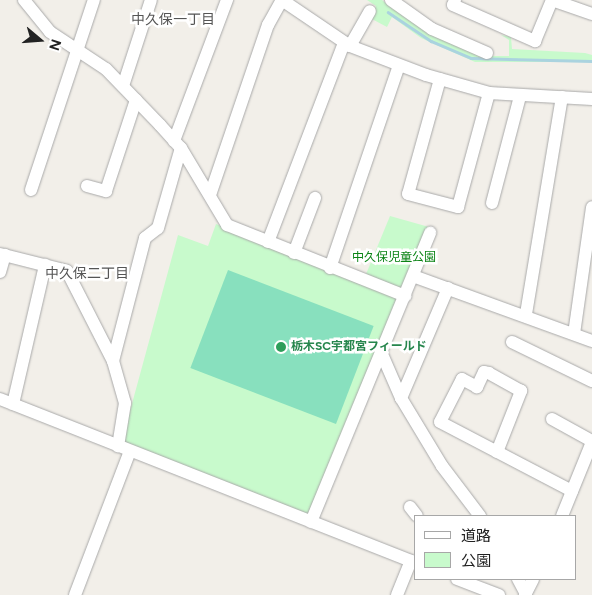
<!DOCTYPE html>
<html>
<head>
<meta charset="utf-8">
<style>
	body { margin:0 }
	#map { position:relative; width:592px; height:595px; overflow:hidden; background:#f2efe9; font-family:Figtree,"Noto Sans JP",sans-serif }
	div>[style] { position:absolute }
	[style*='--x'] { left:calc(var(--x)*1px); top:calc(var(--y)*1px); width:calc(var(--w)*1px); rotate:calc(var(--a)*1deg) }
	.park>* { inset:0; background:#c8facc }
	.pitch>* { inset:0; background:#88e0be; transform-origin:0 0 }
	.stream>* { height:2.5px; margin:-1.25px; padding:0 1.25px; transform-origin:1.25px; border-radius:1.25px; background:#aad3df }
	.roads { filter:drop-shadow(0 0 1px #a9a9a9) drop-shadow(0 0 1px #a9a9a9) }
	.minor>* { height:12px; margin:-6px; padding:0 6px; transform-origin:6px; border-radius:6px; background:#fff }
	.dots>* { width:14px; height:14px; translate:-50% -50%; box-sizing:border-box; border:2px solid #fff; border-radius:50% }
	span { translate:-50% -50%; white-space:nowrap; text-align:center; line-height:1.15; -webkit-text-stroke:5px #fff; paint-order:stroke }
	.park-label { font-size:12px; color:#0c8416 }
	.leisure-label { font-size:12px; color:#27864d; font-weight:700 }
	.left { translate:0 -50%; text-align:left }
	.neighbourhood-label { font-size:14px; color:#555 }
	.legend { position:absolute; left:414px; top:515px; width:162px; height:65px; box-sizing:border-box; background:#fff; border:1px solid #a7a7a7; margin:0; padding:6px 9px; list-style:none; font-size:15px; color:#222 }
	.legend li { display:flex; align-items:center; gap:10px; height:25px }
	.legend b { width:25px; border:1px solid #a7a7a7 }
	.north { position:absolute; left:15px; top:15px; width:50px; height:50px; -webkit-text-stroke:4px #fff; paint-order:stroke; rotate:108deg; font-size:14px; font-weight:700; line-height:20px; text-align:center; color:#222 }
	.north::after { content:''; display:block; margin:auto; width:18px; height:22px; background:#222; clip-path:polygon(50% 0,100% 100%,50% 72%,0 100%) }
</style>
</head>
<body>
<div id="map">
	<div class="park">
		<div style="clip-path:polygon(367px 0,382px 0,409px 20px,488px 56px,509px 56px,509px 40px,501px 35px,511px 37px,512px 49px,585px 53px,592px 55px,592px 62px,475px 62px,421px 38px,392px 17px,387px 27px,370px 18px,376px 6px)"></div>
		<div style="clip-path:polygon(390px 216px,429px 227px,404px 288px,396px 291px,364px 279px)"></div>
		<div style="clip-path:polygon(216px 224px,400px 297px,310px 517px,121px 444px,178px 235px,208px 246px)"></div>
	</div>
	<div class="pitch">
		<div style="left:228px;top:270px;width:156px;height:105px;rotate:21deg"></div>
	</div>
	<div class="stream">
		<div style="--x:388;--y:12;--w:52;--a:34"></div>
		<div style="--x:431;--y:41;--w:43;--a:23"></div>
		<div style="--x:471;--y:58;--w:121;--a:1.4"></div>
	</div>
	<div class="roads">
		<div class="minor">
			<div style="--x:24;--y:0;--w:41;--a:50.9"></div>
			<div style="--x:50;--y:32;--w:67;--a:33.5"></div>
			<div style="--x:106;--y:69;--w:78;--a:46"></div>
			<div style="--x:160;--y:125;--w:31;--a:48"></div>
			<div style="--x:181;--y:148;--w:90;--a:59.1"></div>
			<div style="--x:227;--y:225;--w:192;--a:21.7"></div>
			<div style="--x:282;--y:0;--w:82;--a:34.1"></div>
			<div style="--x:350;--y:46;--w:81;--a:20.9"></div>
			<div style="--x:426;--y:75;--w:66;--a:15.9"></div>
			<div style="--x:489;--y:93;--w:103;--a:3.3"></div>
			<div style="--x:391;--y:0;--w:50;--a:35.3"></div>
			<div style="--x:432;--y:29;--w:60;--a:23.6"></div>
			<div style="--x:455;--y:0;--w:5;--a:112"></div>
			<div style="--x:453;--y:5;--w:90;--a:23.7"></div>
			<div style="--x:535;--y:41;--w:44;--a:-67.5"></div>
			<div style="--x:552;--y:0;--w:42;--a:19.3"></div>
			<div style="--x:350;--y:46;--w:40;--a:-60.3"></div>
			<div style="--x:440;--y:79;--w:119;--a:105.5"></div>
			<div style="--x:408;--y:194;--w:52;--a:14.6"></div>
			<div style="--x:458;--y:207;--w:118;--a:-74.8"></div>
			<div style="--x:123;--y:86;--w:90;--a:-72"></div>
			<div style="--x:174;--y:141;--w:151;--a:-69.4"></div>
			<div style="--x:87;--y:186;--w:20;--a:15"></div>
			<div style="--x:106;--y:191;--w:96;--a:-71.8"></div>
			<div style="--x:31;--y:190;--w:200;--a:-71.7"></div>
			<div style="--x:210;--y:195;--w:180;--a:-71.2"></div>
			<div style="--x:268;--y:25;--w:29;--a:-61"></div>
			<div style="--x:492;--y:203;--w:111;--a:-75.3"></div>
			<div style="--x:268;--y:242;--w:213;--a:-69.1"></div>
			<div style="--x:294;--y:253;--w:59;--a:-69.1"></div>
			<div style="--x:0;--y:254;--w:69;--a:14.2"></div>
			<div style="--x:67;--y:271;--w:101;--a:62.9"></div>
			<div style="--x:113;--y:361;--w:44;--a:74.1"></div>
			<div style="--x:125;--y:403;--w:44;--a:99.2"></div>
			<div style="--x:330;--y:268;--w:214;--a:-71.2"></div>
			<div style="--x:0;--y:272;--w:18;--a:-74"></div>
			<div style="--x:413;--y:276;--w:190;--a:20"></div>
			<div style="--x:448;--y:288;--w:120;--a:113.1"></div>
			<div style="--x:401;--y:398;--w:79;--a:58.9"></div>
			<div style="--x:442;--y:466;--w:63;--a:52.8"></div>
			<div style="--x:526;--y:314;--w:220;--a:-80.6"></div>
			<div style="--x:574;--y:334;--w:128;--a:-81.9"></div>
			<div style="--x:512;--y:342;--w:89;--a:26"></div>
			<div style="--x:381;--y:352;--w:50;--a:66.5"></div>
			<div style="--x:113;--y:361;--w:127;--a:-75.4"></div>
			<div style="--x:145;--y:238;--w:16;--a:-38"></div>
			<div style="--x:158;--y:228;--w:83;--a:-74"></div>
			<div style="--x:0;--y:399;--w:447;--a:21.5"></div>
			<div style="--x:13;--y:404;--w:143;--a:-77"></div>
			<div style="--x:552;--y:419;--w:46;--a:28.8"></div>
			<div style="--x:497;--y:452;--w:66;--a:-68.5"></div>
			<div style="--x:521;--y:391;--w:37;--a:-151"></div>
			<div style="--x:489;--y:373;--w:5;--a:-169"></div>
			<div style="--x:484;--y:372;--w:17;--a:115"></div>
			<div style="--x:477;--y:387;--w:17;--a:-152"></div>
			<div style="--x:462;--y:379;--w:48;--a:117.1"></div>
			<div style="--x:440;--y:422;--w:149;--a:27.6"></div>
			<div style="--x:410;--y:507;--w:11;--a:52"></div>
			<div style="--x:562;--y:516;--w:80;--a:-67.9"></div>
			<div style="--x:311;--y:522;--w:313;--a:-67.6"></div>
			<div style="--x:457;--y:579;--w:45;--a:20.9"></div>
			<div style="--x:518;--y:579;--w:17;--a:62"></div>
			<div style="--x:75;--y:595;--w:154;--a:-69.1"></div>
			<div style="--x:397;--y:595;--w:37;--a:-68"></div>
			<div style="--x:525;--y:595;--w:18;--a:-63"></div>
		</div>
	</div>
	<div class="dots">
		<div style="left:281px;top:347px;background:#2e9e5b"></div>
	</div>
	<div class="park-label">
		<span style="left:394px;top:258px">中久保児童公園</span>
	</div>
	<div class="leisure-label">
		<span class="left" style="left:291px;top:347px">栃木SC宇都宮フィールド</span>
	</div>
	<div class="neighbourhood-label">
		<span style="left:173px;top:20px">中久保一丁目</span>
		<span style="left:87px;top:274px">中久保二丁目</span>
	</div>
	<ul class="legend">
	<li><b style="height:6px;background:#fff"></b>道路</li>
	<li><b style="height:14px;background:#c8facc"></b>公園</li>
	</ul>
	<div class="north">N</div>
</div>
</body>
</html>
